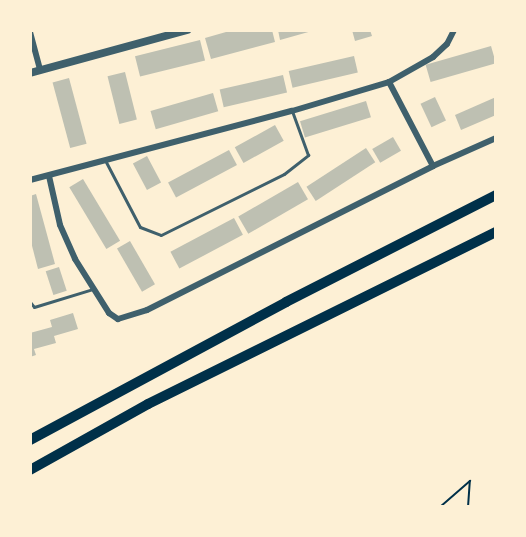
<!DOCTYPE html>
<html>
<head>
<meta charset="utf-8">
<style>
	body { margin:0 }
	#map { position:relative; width:526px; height:537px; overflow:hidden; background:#fdf0d5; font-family:Poppins,sans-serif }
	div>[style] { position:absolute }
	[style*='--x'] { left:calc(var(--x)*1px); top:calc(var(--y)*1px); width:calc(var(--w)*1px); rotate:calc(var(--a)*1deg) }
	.building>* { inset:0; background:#bec0b2; transform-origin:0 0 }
	.path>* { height:2px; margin:-1px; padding:0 1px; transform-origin:1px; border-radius:1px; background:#003049 }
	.service>* { height:3px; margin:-1.5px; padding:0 1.5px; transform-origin:1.5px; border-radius:1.5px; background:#3f606c }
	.minor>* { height:6px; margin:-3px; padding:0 3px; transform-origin:3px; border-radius:3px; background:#3f606c }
	.tertiary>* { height:8px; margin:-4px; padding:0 4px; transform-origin:4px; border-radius:4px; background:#3f606c }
	.motorway>* { height:10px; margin:-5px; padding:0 5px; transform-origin:5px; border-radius:5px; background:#003049 }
	span { translate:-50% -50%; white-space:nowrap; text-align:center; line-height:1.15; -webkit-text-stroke:4.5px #fdf0d5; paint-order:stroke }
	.frame { position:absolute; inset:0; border:32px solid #fdf0d5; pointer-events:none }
</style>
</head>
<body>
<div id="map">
	<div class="building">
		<div style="clip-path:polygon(233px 30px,272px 30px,275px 42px,211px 59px,205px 38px)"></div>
		<div style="clip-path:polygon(278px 30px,312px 30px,312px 31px,280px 40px)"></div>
		<div style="clip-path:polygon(352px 30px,370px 30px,372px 36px,355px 41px)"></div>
		<div style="left:200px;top:40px;width:21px;height:67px;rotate:76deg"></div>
		<div style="left:491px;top:46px;width:18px;height:68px;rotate:74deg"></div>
		<div style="left:354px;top:56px;width:17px;height:67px;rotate:77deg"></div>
		<div style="left:125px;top:72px;width:49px;height:18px;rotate:76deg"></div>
		<div style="left:283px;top:75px;width:18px;height:65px;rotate:77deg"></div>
		<div style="left:69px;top:78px;width:68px;height:17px;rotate:75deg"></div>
		<div style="left:213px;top:93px;width:19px;height:65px;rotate:74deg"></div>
		<div style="left:435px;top:97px;width:26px;height:16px;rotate:65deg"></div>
		<div style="clip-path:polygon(496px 97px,496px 115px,461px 130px,455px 115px)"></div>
		<div style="left:366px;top:101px;width:17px;height:69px;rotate:73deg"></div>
		<div style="left:275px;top:125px;width:18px;height:46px;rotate:61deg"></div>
		<div style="left:393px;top:137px;width:16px;height:24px;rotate:60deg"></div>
		<div style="left:366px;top:148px;width:17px;height:71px;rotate:57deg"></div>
		<div style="left:229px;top:150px;width:17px;height:69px;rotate:62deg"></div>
		<div style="left:147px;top:156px;width:30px;height:16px;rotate:62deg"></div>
		<div style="left:83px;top:179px;width:72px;height:16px;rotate:59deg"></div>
		<div style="left:298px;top:182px;width:20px;height:69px;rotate:60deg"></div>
		<div style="clip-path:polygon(36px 194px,55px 264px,38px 269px,30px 238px,30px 196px)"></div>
		<div style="left:234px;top:218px;width:19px;height:72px;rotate:62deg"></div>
		<div style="left:130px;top:241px;width:50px;height:15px;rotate:60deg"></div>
		<div style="left:59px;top:267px;width:25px;height:14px;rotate:72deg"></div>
		<div style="clip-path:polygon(73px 313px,78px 329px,54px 336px,56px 343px,34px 349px,36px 355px,30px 357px,30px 333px,52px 327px,50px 320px)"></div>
	</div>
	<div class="path">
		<div style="--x:440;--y:507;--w:40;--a:-41"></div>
		<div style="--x:468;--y:507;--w:26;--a:-86"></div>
	</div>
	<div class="service">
		<div style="--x:106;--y:162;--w:73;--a:62.4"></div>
		<div style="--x:140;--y:227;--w:22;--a:21"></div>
		<div style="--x:161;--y:235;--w:137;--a:-26.4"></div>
		<div style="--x:284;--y:174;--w:31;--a:-38"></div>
		<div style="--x:308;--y:155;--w:47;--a:-110"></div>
		<div style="--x:30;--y:302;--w:6;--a:51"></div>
		<div style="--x:34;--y:307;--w:62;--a:-17"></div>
	</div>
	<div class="minor">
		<div style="--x:30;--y:32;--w:39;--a:75"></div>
		<div style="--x:389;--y:82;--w:95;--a:62.4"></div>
		<div style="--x:49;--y:176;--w:50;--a:77.3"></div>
		<div style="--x:60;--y:225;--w:37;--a:66"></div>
		<div style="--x:75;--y:259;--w:64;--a:57.8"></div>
		<div style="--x:109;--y:313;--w:11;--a:34"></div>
		<div style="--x:118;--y:319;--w:30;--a:-17"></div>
		<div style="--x:147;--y:310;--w:320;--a:-26.7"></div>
		<div style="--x:433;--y:166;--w:69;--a:-24"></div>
		<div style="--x:30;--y:180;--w:271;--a:-14.8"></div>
		<div style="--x:292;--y:111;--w:101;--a:-16.6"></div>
		<div style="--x:389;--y:82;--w:51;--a:-29.6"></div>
		<div style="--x:433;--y:57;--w:19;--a:-43"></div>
		<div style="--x:447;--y:44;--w:16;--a:-63"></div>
	</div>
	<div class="tertiary">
		<div style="--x:30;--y:73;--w:163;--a:-15.3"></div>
	</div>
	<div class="motorway">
		<div style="--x:30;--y:440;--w:291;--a:-28.3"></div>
		<div style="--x:286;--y:302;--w:236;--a:-27"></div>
		<div style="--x:30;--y:470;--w:135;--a:-29.2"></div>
		<div style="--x:148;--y:404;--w:388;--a:-26.3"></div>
	</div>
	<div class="frame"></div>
</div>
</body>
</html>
